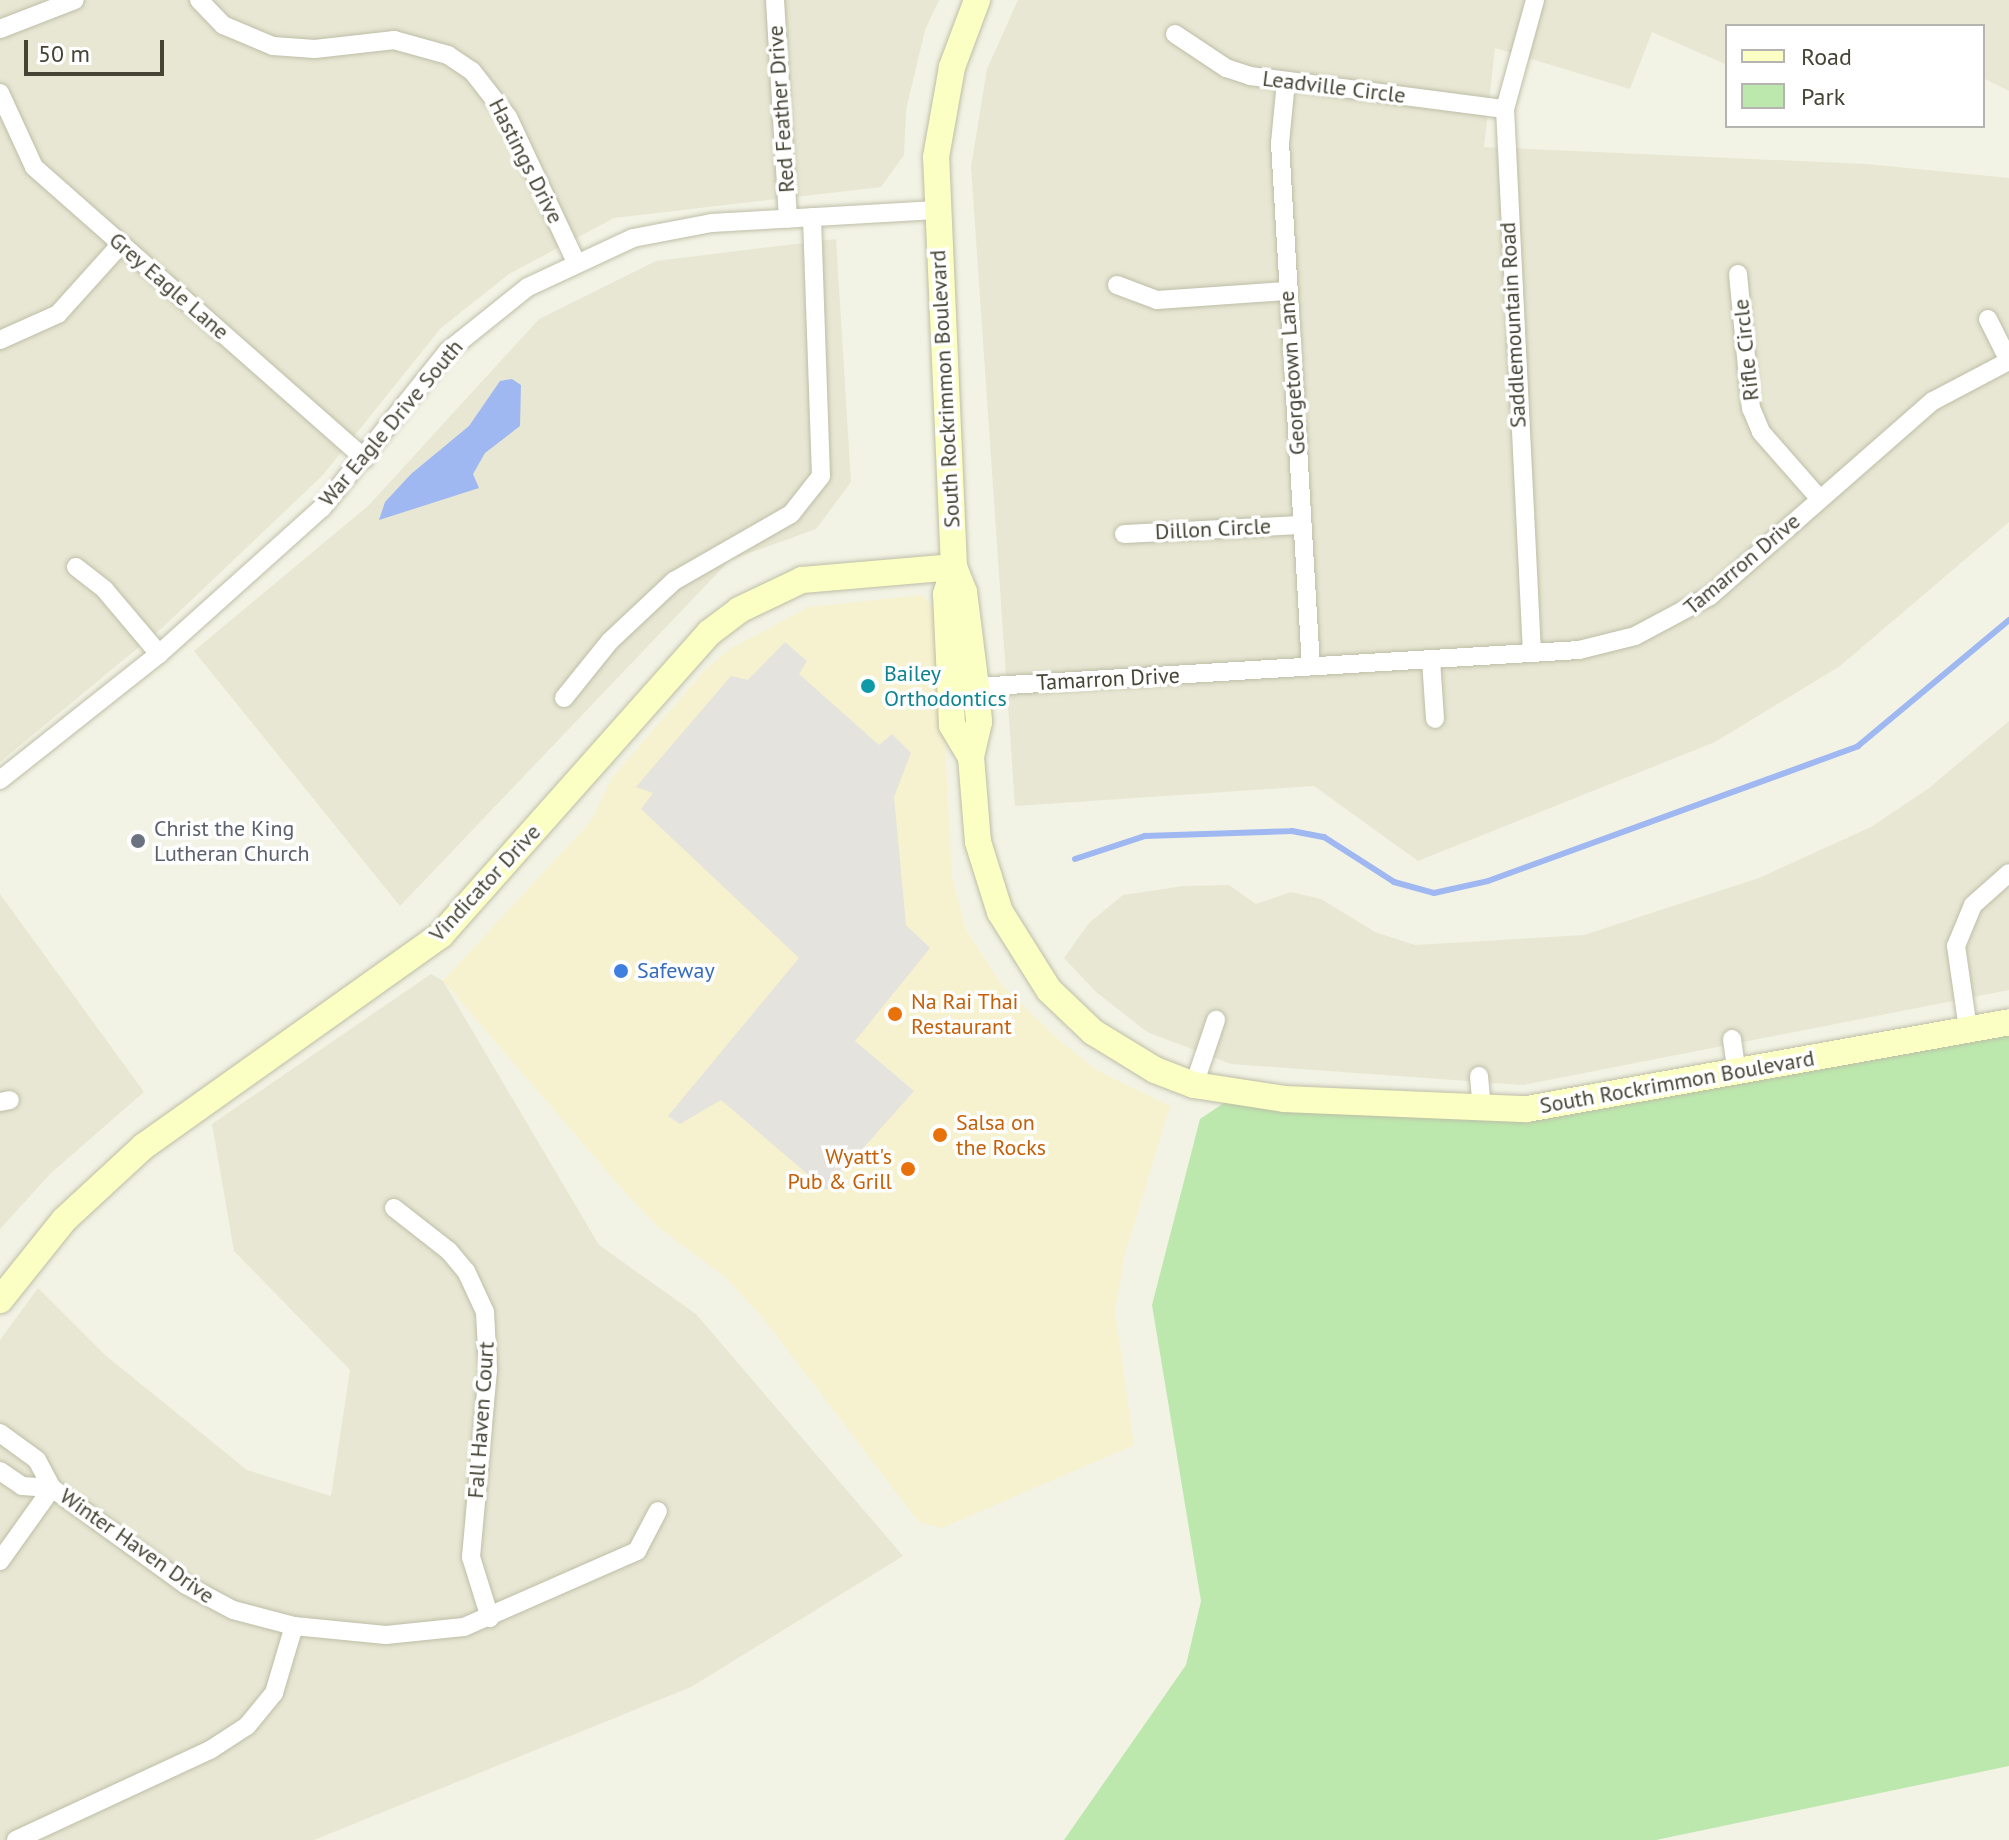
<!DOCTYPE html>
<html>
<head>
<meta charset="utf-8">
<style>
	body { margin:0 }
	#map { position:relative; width:2009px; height:1840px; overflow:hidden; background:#f3f3e5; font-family:"PT Sans",sans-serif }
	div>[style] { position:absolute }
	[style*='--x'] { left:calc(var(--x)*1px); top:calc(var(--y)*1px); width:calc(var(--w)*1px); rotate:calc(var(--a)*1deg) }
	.residential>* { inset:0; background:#e7e7d3 }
	.commercial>* { inset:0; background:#f6f1cf }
	.green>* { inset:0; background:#bce8ad }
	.parking>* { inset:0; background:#e4e3dd }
	.water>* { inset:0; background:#a0b8f1 }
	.stream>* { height:6px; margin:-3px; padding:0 3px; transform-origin:3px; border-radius:3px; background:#a0b8f1 }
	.roads { filter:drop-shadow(0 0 2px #bebea8) drop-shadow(0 0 2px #bebea8) }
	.street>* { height:18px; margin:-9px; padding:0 9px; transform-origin:9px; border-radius:9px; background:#fff }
	.secondary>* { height:26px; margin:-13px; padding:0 13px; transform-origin:13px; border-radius:13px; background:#fcffc3 }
	.dots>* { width:22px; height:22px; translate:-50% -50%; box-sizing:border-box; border:4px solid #fff; border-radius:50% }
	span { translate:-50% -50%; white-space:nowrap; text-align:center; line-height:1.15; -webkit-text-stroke:7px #fff; paint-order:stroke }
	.street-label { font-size:22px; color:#454435 }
	.culture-label { font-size:22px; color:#0d838f }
	.left { translate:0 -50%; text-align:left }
	.worship-label { font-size:22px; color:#5b616d }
	.shop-label { font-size:22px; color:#366cbe }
	.food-label { font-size:22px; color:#c56008 }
	.right { translate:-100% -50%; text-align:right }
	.legend { position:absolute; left:1725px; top:24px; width:260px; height:104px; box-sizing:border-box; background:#fff; border:2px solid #b5b4ae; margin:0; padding:10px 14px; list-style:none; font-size:24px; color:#454435 }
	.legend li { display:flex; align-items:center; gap:16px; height:40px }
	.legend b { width:40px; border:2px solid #b5b4ae }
	.scale { position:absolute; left:24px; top:40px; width:140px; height:36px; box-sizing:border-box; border:4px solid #454435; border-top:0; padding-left:10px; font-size:24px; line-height:28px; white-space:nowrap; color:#454435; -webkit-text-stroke:6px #fff; paint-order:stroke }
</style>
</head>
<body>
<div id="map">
	<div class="residential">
		<div style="clip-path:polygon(0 0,939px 0,925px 30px,906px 110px,904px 155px,881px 187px,614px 218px,509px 274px,441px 328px,322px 476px,162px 628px,0 762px)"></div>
		<div style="clip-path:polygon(1018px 0,2009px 0,2009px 91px,1983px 78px,1983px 26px,1727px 26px,1727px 65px,1652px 32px,1630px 89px,1495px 48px,1484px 147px,1866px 164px,2009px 178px,2009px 522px,1840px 666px,1715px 742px,1418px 861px,1314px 786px,1015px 806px,971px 167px,987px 69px)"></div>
		<div style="clip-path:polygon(836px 239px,851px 482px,816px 529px,730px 560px,400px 906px,194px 651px,369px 505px,539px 319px,656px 261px)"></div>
		<div style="clip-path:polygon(2009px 721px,2009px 990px,1523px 1085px,1231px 1064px,1147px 1032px,1096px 992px,1064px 958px,1089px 923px,1123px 895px,1184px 886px,1229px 885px,1256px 904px,1291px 892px,1321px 899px,1375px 932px,1415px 945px,1584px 935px,1759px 878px,1871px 827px,1929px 788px)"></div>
		<div style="clip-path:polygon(0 894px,144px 1092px,51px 1173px,0 1229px)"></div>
		<div style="clip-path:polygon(431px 974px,443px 981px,599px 1245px,696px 1314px,903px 1556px,691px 1687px,314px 1840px,0 1840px,0 1340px,38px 1288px,105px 1355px,247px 1470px,331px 1496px,350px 1370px,234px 1251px,212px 1124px)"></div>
	</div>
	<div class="commercial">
		<div style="clip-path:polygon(922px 595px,938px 612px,952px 877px,966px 930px,1002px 985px,1060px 1041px,1098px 1071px,1170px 1106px,1124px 1257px,1115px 1311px,1134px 1445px,942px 1528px,919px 1522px,763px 1318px,725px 1277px,658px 1227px,624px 1191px,443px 981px,591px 821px,612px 778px,705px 670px,730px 649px,809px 607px)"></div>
	</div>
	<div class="green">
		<div style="clip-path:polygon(2009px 1021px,2009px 1766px,1656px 1840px,1064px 1840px,1186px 1665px,1201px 1601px,1152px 1305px,1200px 1119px,1239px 1093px,1527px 1109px)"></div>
	</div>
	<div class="parking">
		<div style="clip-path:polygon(785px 642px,807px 661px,799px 674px,879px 745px,892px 734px,911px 753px,894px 797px,906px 925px,930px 948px,855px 1041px,914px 1091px,826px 1190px,721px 1100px,680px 1124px,668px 1116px,799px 958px,641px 809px,653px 793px,636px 787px,731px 676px,748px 680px)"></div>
	</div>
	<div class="water">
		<div style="clip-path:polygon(512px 379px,521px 385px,520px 426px,485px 453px,473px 474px,479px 488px,379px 520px,385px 502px,411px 474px,469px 426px,500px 381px)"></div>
	</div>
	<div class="stream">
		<div style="--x:1075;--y:859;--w:74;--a:-18.2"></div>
		<div style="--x:1145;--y:836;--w:147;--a:-1.9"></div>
		<div style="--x:1292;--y:831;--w:33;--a:11"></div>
		<div style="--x:1324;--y:837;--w:83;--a:32.7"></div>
		<div style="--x:1394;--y:882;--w:41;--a:15.4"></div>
		<div style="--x:1434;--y:893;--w:55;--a:-12.5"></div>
		<div style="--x:1488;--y:881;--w:394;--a:-20"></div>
		<div style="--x:1858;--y:746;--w:197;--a:-39.8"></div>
	</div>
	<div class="roads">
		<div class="street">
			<div style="--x:199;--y:0;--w:35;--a:46"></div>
			<div style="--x:223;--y:25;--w:54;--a:22.8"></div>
			<div style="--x:273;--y:46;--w:42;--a:4.1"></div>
			<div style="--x:315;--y:49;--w:80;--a:-6.5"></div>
			<div style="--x:394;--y:40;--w:56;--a:15.5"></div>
			<div style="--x:448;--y:55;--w:29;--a:34"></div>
			<div style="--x:472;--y:71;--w:58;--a:52"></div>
			<div style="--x:508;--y:117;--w:160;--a:64.9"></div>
			<div style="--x:775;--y:0;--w:219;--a:86.6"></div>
			<div style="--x:0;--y:29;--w:80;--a:-21.1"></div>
			<div style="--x:1175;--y:34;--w:61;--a:33.7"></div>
			<div style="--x:1226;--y:68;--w:25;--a:18"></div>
			<div style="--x:1250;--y:76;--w:257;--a:7.4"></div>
			<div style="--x:1286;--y:81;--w:62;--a:95.5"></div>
			<div style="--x:1280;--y:143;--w:524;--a:86.61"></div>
			<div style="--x:0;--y:93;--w:81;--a:65.3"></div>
			<div style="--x:34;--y:167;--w:441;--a:41.4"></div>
			<div style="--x:1738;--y:274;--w:135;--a:84.5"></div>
			<div style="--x:1751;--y:408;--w:26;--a:67"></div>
			<div style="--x:1761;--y:432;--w:88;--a:48.7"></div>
			<div style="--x:1117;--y:285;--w:43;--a:20.6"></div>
			<div style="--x:1157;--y:300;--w:129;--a:-4"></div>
			<div style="--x:0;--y:340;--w:64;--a:-24.1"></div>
			<div style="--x:58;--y:314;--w:94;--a:-48"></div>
			<div style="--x:1124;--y:534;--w:177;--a:-2.9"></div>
			<div style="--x:76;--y:567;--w:37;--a:38"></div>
			<div style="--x:105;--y:590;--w:84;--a:49.8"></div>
			<div style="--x:1532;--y:653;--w:545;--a:-92.84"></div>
			<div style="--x:1505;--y:109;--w:113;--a:-74.6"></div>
			<div style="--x:1431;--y:660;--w:59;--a:86.1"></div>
			<div style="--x:976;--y:687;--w:604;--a:-3.51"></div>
			<div style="--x:1579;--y:650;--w:58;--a:-14"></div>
			<div style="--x:1635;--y:636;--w:85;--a:-28.1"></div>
			<div style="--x:1710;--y:596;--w:296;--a:-41.2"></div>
			<div style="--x:1933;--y:401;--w:86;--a:-27.8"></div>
			<div style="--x:2009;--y:361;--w:47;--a:-116.6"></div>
			<div style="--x:564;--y:698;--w:73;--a:-51.1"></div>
			<div style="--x:610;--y:641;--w:88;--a:-43.2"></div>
			<div style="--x:674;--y:581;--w:135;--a:-29.8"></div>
			<div style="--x:791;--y:514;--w:48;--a:-51.7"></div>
			<div style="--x:821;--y:476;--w:259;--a:-92"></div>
			<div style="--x:0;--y:780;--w:203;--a:-38.4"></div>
			<div style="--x:159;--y:654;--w:219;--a:-41.9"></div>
			<div style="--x:322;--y:508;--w:201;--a:-51.3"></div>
			<div style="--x:448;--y:351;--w:102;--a:-38.7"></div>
			<div style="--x:528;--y:287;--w:116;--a:-25"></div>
			<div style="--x:633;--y:238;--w:80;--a:-10.8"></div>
			<div style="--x:712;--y:223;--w:224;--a:-3.3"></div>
			<div style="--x:1968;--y:1029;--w:84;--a:-98.2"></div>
			<div style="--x:1956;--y:946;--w:44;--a:-67.5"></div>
			<div style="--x:1973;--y:905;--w:48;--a:-41.6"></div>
			<div style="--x:1732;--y:1039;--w:34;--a:82"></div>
			<div style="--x:1479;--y:1076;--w:34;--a:85"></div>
			<div style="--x:1194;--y:1085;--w:69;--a:-71.3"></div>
			<div style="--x:0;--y:1102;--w:10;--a:-11"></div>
			<div style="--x:394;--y:1208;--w:70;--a:38"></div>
			<div style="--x:449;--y:1251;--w:26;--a:50"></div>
			<div style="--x:466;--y:1271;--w:45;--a:65.1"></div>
			<div style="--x:485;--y:1312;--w:58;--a:87"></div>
			<div style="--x:488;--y:1370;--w:188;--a:95.2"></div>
			<div style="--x:471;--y:1557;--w:64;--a:72.7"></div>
			<div style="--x:0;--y:1433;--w:46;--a:36.1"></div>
			<div style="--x:37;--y:1460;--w:32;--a:62"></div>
			<div style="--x:52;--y:1488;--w:165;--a:35.9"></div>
			<div style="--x:186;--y:1585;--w:53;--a:28"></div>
			<div style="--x:233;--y:1610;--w:63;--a:14.7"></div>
			<div style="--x:294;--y:1626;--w:92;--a:5.6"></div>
			<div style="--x:386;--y:1635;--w:78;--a:-5.9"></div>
			<div style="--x:464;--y:1627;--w:189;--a:-23.7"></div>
			<div style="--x:637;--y:1551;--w:45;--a:-62.3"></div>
			<div style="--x:0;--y:1471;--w:27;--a:34"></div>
			<div style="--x:22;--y:1486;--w:30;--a:4"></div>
			<div style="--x:0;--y:1561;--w:90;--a:-54.5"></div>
			<div style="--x:16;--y:1840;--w:214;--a:-24.9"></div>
			<div style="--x:210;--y:1750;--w:44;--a:-33"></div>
			<div style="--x:247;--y:1726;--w:43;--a:-50.7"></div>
			<div style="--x:274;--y:1693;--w:70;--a:-73.4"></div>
		</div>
		<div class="secondary">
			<div style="--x:954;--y:567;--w:27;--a:68"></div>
			<div style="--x:964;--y:592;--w:96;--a:82.8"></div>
			<div style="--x:976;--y:687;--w:35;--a:85"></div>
			<div style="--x:979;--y:722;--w:36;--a:103"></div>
			<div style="--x:971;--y:757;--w:85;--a:85.3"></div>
			<div style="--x:978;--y:842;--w:73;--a:72.6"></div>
			<div style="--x:1000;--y:912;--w:92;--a:57.9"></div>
			<div style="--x:1049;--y:990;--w:61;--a:43.7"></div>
			<div style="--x:1093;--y:1032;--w:73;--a:31.5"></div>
			<div style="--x:1155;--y:1070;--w:42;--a:21"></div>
			<div style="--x:1194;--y:1085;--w:91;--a:8.8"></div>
			<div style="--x:1284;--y:1099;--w:243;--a:2.4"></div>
			<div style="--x:1527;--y:1109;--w:490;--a:-10.2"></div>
			<div style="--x:971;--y:757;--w:37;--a:-121"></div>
			<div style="--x:952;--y:725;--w:131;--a:-92.6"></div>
			<div style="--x:946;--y:594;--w:28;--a:-73"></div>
			<div style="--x:954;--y:567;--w:410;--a:-92.5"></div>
			<div style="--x:936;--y:157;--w:91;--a:-79.9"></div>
			<div style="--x:952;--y:67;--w:72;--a:-69.5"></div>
			<div style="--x:0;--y:1300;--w:102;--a:-51.3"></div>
			<div style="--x:64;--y:1220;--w:109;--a:-42.8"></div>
			<div style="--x:144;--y:1146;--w:364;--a:-35.4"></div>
			<div style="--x:441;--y:935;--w:404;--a:-48.4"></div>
			<div style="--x:709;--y:633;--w:38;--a:-37"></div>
			<div style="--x:739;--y:610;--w:70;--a:-25.5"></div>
			<div style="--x:802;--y:580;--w:153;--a:-4.9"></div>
		</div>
	</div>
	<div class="dots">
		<div style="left:868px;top:686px;background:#0f9aa8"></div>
		<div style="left:138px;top:841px;background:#6b7280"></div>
		<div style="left:621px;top:971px;background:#3f7fe0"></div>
		<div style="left:895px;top:1014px;background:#e8710a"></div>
		<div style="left:940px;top:1135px;background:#e8710a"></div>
		<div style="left:908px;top:1169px;background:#e8710a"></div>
	</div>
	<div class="street-label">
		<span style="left:1334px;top:87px;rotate:7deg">Leadville Circle</span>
		<span style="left:781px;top:109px;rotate:-94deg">Red Feather Drive</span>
		<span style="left:526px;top:161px;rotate:63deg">Hastings Drive</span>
		<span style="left:169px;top:286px;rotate:41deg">Grey Eagle Lane</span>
		<span style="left:1513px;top:325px;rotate:-93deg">Saddlemountain Road</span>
		<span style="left:1746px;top:350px;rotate:-96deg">Rifle Circle</span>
		<span style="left:1292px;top:373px;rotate:-94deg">Georgetown Lane</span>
		<span style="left:945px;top:389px;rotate:-93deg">South Rockrimmon Boulevard</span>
		<span style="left:391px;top:423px;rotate:-50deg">War Eagle Drive South</span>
		<span style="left:1213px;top:529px;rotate:-3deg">Dillon Circle</span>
		<span style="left:1742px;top:564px;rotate:-40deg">Tamarron Drive</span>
		<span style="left:1108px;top:679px;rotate:-3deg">Tamarron Drive</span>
		<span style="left:485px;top:883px;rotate:-47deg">Vindicator Drive</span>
		<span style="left:1677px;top:1082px;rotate:-10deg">South Rockrimmon Boulevard</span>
		<span style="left:481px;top:1420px;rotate:-86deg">Fall Haven Court</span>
		<span style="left:137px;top:1546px;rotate:35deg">Winter Haven Drive</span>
	</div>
	<div class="culture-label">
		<span class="left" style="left:884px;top:686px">Bailey<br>Orthodontics</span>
	</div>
	<div class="worship-label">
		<span class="left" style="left:154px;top:841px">Christ the King<br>Lutheran Church</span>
	</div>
	<div class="shop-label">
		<span class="left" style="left:637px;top:971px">Safeway</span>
	</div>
	<div class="food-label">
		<span class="left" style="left:911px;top:1014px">Na Rai Thai<br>Restaurant</span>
		<span class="left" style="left:956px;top:1135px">Salsa on<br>the Rocks</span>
		<span class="right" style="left:892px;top:1169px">Wyatt's<br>Pub &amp; Grill</span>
	</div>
	<ul class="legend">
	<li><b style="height:10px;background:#fcffc3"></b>Road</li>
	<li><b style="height:22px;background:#bce8ad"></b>Park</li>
	</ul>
	<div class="scale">50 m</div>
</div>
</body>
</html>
